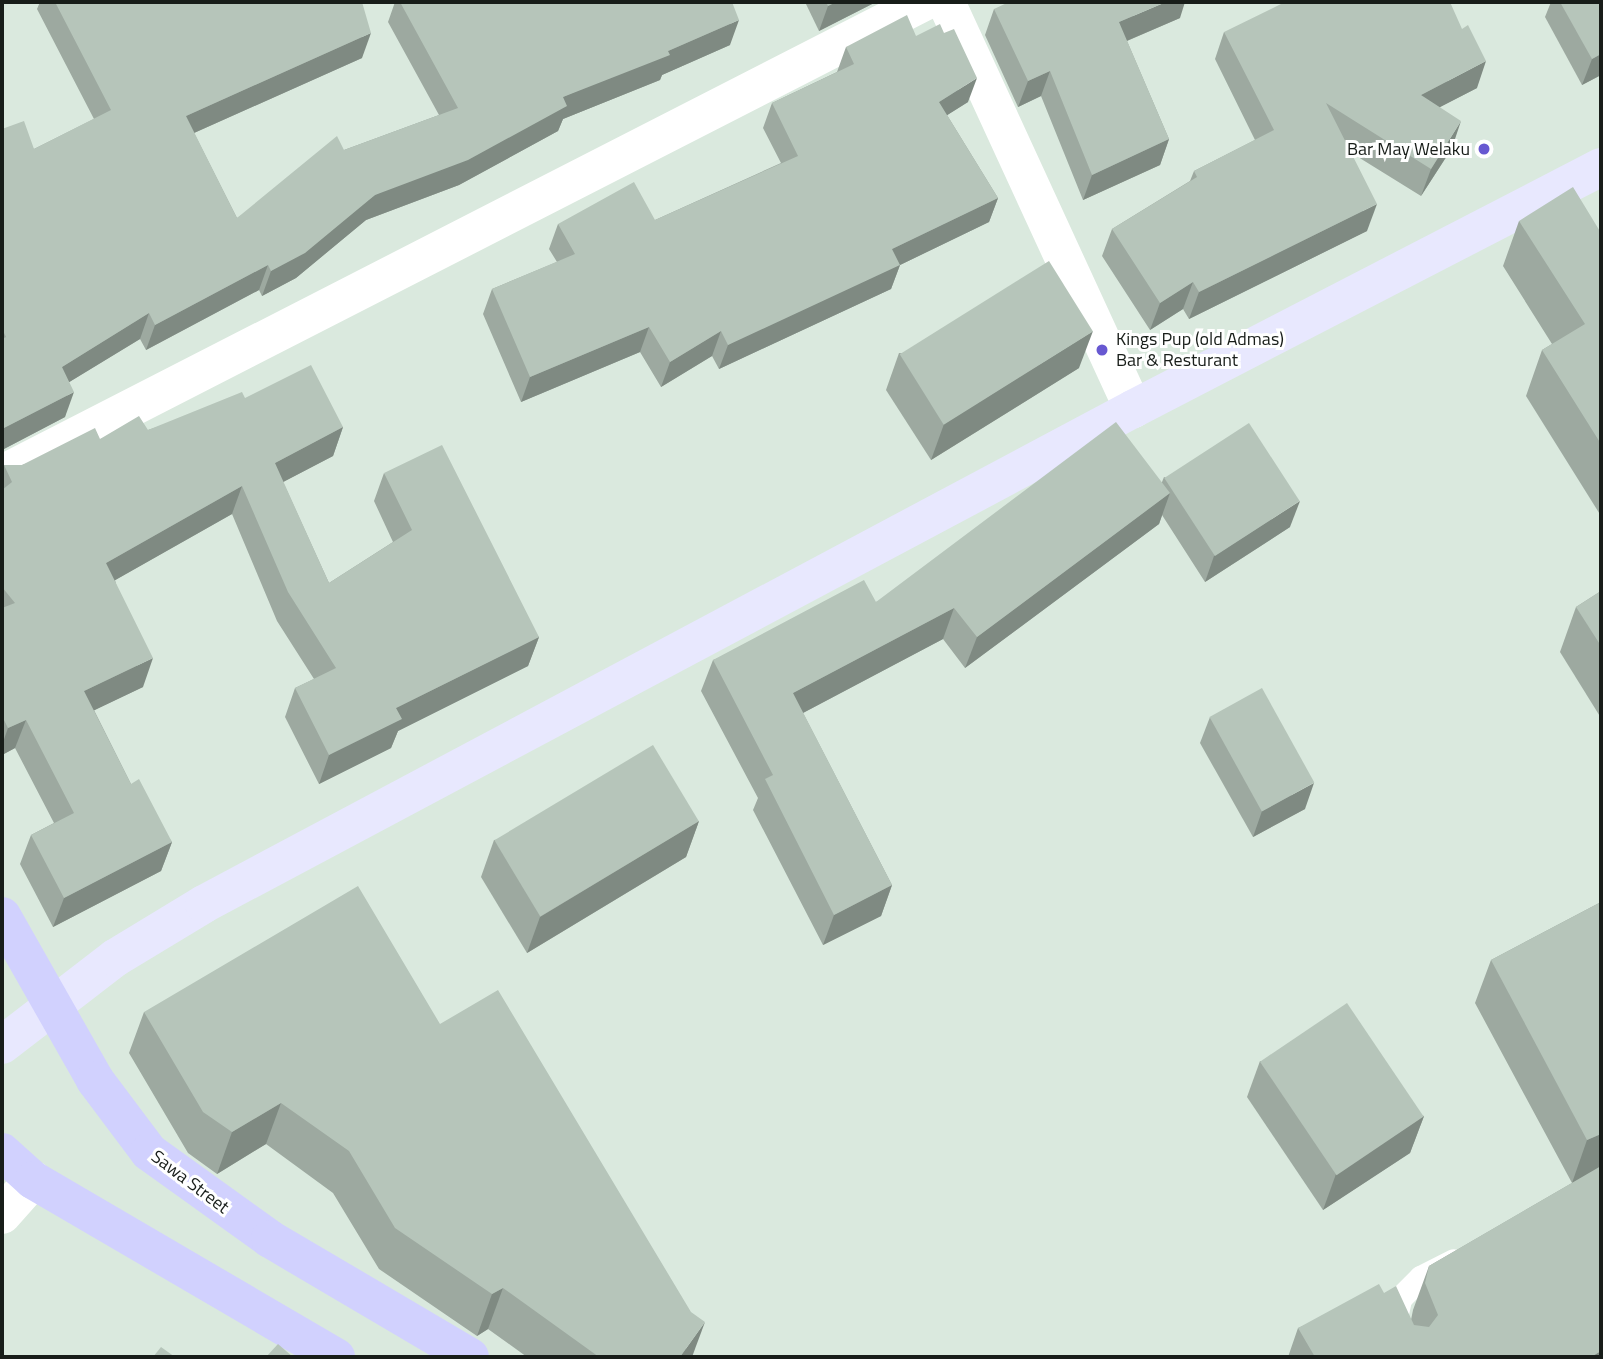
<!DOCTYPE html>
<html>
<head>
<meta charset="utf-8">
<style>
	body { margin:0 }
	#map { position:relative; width:1603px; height:1359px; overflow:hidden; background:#dae9de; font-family:"Titillium Web",sans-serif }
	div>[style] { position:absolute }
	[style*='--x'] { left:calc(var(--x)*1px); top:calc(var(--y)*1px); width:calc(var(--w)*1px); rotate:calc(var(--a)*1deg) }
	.service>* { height:24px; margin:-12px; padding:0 12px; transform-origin:12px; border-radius:12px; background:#fff }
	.minor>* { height:38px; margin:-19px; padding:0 19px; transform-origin:19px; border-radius:19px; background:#fff }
	.secondary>* { height:38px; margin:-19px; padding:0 19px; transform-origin:19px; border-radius:19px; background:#e8e8fe }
	.primary>* { height:38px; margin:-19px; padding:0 19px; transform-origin:19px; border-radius:19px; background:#d1d1fe }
	.wall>* { inset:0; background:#9da9a0 }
	.shaded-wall>* { inset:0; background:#7f8a82 }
	.building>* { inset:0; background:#b6c5ba; transform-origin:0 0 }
	.dots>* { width:19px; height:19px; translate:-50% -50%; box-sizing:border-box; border:4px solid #fff; border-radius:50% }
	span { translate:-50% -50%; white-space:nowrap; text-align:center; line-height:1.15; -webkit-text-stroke:6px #fff; paint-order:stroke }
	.poi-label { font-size:18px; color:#181d19 }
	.right { translate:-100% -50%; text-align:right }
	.left { translate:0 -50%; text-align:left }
	.street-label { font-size:18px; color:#181d19 }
	.frame { position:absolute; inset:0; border:4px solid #181d19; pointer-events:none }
</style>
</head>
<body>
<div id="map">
	<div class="service">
		<div style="--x:1407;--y:1357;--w:32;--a:-114"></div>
		<div style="--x:1394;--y:1328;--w:30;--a:-78"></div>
		<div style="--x:1400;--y:1299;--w:30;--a:-45"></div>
		<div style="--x:1421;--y:1278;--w:37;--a:-27"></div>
	</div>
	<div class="minor">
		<div style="--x:946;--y:2;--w:448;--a:65.3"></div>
		<div style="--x:2;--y:474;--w:1036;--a:-27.11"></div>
		<div style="--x:2;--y:1215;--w:47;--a:-48.5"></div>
	</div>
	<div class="secondary">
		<div style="--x:2;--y:1045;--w:143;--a:-37.6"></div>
		<div style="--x:115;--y:958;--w:104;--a:-31.2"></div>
		<div style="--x:204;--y:904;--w:1053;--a:-28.05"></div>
		<div style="--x:1133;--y:409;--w:527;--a:-27.34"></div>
	</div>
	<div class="primary">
		<div style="--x:2;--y:916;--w:189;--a:60.4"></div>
		<div style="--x:95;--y:1080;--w:90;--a:53.1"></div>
		<div style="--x:149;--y:1152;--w:149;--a:35.7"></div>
		<div style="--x:270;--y:1239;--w:232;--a:30.5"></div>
		<div style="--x:2;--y:1152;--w:42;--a:42.1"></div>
		<div style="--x:33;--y:1180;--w:351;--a:30.3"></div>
	</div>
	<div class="wall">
		<div style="clip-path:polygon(40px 2px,362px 2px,362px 58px,194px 133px,237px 218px,344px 150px,439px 115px,388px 22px,395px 2px,731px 2px,730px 45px,662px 75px,660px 80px,563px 119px,558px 131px,459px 185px,366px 220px,296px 278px,262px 296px,259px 290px,146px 350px,140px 339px,69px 382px,65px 417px,2px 450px,2px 129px,34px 149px,94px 119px,37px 9px)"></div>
		<div style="clip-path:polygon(805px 2px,876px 2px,819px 31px)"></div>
		<div style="clip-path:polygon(1551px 2px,1601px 2px,1601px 75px,1582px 85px,1545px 17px)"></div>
		<div style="clip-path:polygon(994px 9px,1180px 18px,1127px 41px,1169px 139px,1160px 165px,1083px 200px,1041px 96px,1018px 107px,985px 35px)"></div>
		<div style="clip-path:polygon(1224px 32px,1477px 88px,1440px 107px,1452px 148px,1421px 196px,1350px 152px,1367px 231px,1189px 319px,1183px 309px,1150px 330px,1102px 256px,1112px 229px,1190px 181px,1194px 171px,1255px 140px,1215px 59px)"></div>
		<div style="clip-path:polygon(916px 36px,968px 102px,947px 115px,998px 198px,989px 222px,900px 265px,891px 289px,719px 369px,712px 356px,661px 387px,640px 352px,521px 402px,483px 314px,492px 289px,557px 262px,549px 249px,558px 224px,655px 220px,781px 163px,763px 128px,772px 103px,837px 72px,846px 47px)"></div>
		<div style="clip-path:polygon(1519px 221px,1601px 233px,1601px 516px,1526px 396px,1542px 350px,1552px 344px,1503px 266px)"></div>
		<div style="clip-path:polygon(899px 353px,1079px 368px,931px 460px,886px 390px)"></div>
		<div style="clip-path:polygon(245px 398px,343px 427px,333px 456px,283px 482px,329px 583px,393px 542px,374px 501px,384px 473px,539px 637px,528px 666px,398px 731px,391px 748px,319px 784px,285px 717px,295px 688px,314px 679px,277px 621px,232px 514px,115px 580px,143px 687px,94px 710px,131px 784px,172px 842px,161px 871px,53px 927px,20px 864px,31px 835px,54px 823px,15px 748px,2px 755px,2px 471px,4px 465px,22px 465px,100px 439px,148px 430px)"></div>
		<div style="clip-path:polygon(1164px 477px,1290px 527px,1205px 582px,1162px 515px,1159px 524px,965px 668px,943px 639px,803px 713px,892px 885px,881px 916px,823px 945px,753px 810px,758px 798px,701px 691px,713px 660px,876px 602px,1162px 482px)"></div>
		<div style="clip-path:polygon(1601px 591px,1601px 718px,1560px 652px,1576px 607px)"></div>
		<div style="clip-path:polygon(1210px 717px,1305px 809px,1253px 837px,1200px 743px)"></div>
		<div style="clip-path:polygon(699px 821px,686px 857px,527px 953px,481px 877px,494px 840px)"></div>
		<div style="clip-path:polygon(1601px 902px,1601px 1357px,1288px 1357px,1298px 1328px,1384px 1293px,1411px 1320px,1413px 1310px,1429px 1266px,1572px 1183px,1475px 1003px,1491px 960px)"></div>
		<div style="clip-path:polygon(144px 1012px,440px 1024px,692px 1357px,527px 1357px,488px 1329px,477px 1336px,379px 1269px,333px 1193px,266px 1144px,217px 1174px,188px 1153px,129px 1053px)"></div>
		<div style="clip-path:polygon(1260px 1061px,1424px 1116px,1410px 1153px,1323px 1210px,1247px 1097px)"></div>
	</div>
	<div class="shaded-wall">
		<div style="clip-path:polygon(836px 2px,876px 2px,819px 31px,828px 6px)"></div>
		<div style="clip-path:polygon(1166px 2px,1185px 2px,1180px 18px,1110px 48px,1119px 22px)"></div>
		<div style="clip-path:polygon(739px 20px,730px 45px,662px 75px,660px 80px,563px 119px,558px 131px,459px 185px,366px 220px,296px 278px,262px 296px,271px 271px,375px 195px,563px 97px)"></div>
		<div style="clip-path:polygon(371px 33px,362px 58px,176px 141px,186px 116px)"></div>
		<div style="clip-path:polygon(1601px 54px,1601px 75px,1582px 85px,1592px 59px)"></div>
		<div style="clip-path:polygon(1486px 61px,1477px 88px,1411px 122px,1421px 95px)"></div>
		<div style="clip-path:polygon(1050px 71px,1041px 96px,1018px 107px,1028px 81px)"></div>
		<div style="clip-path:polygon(977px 78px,968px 102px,930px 126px,939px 102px)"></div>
		<div style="clip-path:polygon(1461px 121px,1452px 148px,1421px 196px,1431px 169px)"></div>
		<div style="clip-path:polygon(1169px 139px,1160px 165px,1083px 200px,1092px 175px)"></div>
		<div style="clip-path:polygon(998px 198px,989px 222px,900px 265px,891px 289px,719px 369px,728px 345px,892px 249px)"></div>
		<div style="clip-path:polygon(1377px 204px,1367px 231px,1189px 319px,1199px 292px)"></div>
		<div style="clip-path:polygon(268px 265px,259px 290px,146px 350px,155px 325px)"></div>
		<div style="clip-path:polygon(1193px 282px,1183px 309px,1150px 330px,1160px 303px)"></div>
		<div style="clip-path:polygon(149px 313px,140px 339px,53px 392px,62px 367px)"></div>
		<div style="clip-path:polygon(649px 327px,640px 352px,521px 402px,530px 377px)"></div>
		<div style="clip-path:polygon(721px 331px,712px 356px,661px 387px,670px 362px)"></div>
		<div style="clip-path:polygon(1093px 331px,1079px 368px,931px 460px,944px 424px)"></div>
		<div style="clip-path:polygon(74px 392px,65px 417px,2px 450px,2px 429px)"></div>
		<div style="clip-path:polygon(343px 427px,333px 456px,264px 492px,275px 463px)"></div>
		<div style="clip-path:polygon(242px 486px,232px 514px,96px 591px,106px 563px)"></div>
		<div style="clip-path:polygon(1170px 493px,1159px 524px,965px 668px,977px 637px)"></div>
		<div style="clip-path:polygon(1300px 501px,1290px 527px,1205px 582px,1214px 556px)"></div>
		<div style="clip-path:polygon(954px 608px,943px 639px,782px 724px,793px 693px)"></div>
		<div style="clip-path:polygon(539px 637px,528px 666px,398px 731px,391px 748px,319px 784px,329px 755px,396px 708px)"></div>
		<div style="clip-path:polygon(153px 658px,143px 687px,74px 720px,84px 691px)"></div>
		<div style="clip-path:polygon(26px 720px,15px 748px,2px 755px,2px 745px,8px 728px)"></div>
		<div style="clip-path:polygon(1314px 783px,1305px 809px,1253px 837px,1262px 811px)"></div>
		<div style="clip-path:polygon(699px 821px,686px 857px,527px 953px,540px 917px)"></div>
		<div style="clip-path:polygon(172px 842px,161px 871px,53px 927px,64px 898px)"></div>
		<div style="clip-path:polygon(892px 885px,881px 916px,823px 945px,834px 915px)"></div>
		<div style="clip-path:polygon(281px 1103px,266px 1144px,217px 1174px,232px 1132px)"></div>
		<div style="clip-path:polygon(1424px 1116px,1410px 1153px,1323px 1210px,1336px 1174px)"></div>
		<div style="clip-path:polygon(1601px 1134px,1601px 1171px,1572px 1183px,1587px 1140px)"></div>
		<div style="clip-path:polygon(503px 1288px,488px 1329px,477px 1336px,492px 1294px)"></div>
		<div style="clip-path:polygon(705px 1322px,692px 1357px,680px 1357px)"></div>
		<div style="clip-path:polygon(1601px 1351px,1601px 1357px,1591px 1357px)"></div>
	</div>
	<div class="building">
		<div style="clip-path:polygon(55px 2px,362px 2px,371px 33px,186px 116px,237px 218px,337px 136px,344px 150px,458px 108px,400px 2px,732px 2px,739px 20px,668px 51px,670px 55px,563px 97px,567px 106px,468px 160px,375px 195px,305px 253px,271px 271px,268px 265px,155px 325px,149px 313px,62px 367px,74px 392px,2px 429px,2px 339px,6px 337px,2px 329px,2px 129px,24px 121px,34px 149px,111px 110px)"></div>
		<div style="clip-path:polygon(826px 2px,836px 2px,828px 6px)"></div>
		<div style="clip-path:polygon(1009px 2px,1166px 2px,1119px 22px,1169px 139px,1092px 175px,1050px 71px,1028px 81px,994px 9px)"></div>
		<div style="clip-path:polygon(1285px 2px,1450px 2px,1462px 29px,1468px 25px,1486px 61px,1421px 95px,1461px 121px,1431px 169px,1326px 103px,1377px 204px,1199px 292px,1193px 282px,1160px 303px,1112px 229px,1197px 177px,1194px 171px,1274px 130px,1224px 32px)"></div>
		<div style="clip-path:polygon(1560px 2px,1601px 2px,1601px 54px,1592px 59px)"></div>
		<div style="clip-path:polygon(907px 15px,916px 36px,940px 24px,944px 33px,954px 29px,977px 78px,939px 102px,998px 198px,892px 249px,900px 265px,728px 345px,721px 331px,670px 362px,649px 327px,530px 377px,492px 289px,575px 254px,558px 224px,634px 182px,655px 220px,798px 156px,772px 103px,854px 64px,846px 47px)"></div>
		<div style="clip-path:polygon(1573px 187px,1601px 233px,1601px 444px,1542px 350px,1585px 324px,1519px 221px)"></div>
		<div style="left:1049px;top:261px;width:83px;height:176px;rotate:58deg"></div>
		<div style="clip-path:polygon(311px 365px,343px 427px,275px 463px,329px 583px,412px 530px,384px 473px,442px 445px,539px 637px,396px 708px,402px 719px,329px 755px,295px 688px,336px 668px,288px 592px,242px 486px,106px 563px,153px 658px,84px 691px,131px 784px,139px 779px,172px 842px,64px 898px,31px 835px,74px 813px,26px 720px,8px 728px,2px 716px,2px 608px,15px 603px,2px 587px,2px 490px,12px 482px,4px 465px,22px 465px,95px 428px,100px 439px,139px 416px,148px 430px,242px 392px,245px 398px)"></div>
		<div style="clip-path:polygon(1116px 422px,1170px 493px,977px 637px,954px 608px,793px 693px,892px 885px,834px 915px,765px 779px,773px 775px,713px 660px,864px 580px,876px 602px)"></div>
		<div style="left:1249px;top:423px;width:93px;height:101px;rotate:57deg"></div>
		<div style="clip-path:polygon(1601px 591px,1601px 646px,1576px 607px)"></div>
		<div style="left:1262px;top:688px;width:108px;height:60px;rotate:61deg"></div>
		<div style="left:653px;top:745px;width:89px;height:185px;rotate:59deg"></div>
		<div style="clip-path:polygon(358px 886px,440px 1024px,498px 990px,691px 1312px,705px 1322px,680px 1357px,599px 1357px,503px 1288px,492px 1294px,395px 1228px,349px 1151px,281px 1103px,232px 1132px,203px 1112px,144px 1012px)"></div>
		<div style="clip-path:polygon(1601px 902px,1601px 1134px,1587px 1140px,1491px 960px)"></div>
		<div style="left:1347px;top:1003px;width:137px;height:105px;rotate:56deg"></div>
		<div style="clip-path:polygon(1601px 1166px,1601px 1351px,1591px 1357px,1315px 1357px,1298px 1328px,1379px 1284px,1384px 1293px,1396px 1286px,1414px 1325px,1429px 1327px,1438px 1315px,1425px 1283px,1429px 1266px)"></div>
		<div style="clip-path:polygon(278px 1344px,293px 1357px,266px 1357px)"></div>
		<div style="clip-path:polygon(161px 1347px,175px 1357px,153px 1357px)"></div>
	</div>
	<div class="dots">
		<div style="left:1484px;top:149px;background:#6758d1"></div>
		<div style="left:1102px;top:350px;background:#6758d1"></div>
	</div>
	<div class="poi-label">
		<span class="right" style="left:1470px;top:149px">Bar May Welaku</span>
		<span class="left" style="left:1116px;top:350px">Kings Pup (old Admas)<br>Bar &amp; Resturant</span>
	</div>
	<div class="street-label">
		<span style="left:190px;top:1182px;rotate:37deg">Sawa Street</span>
	</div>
	<div class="frame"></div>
</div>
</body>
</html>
